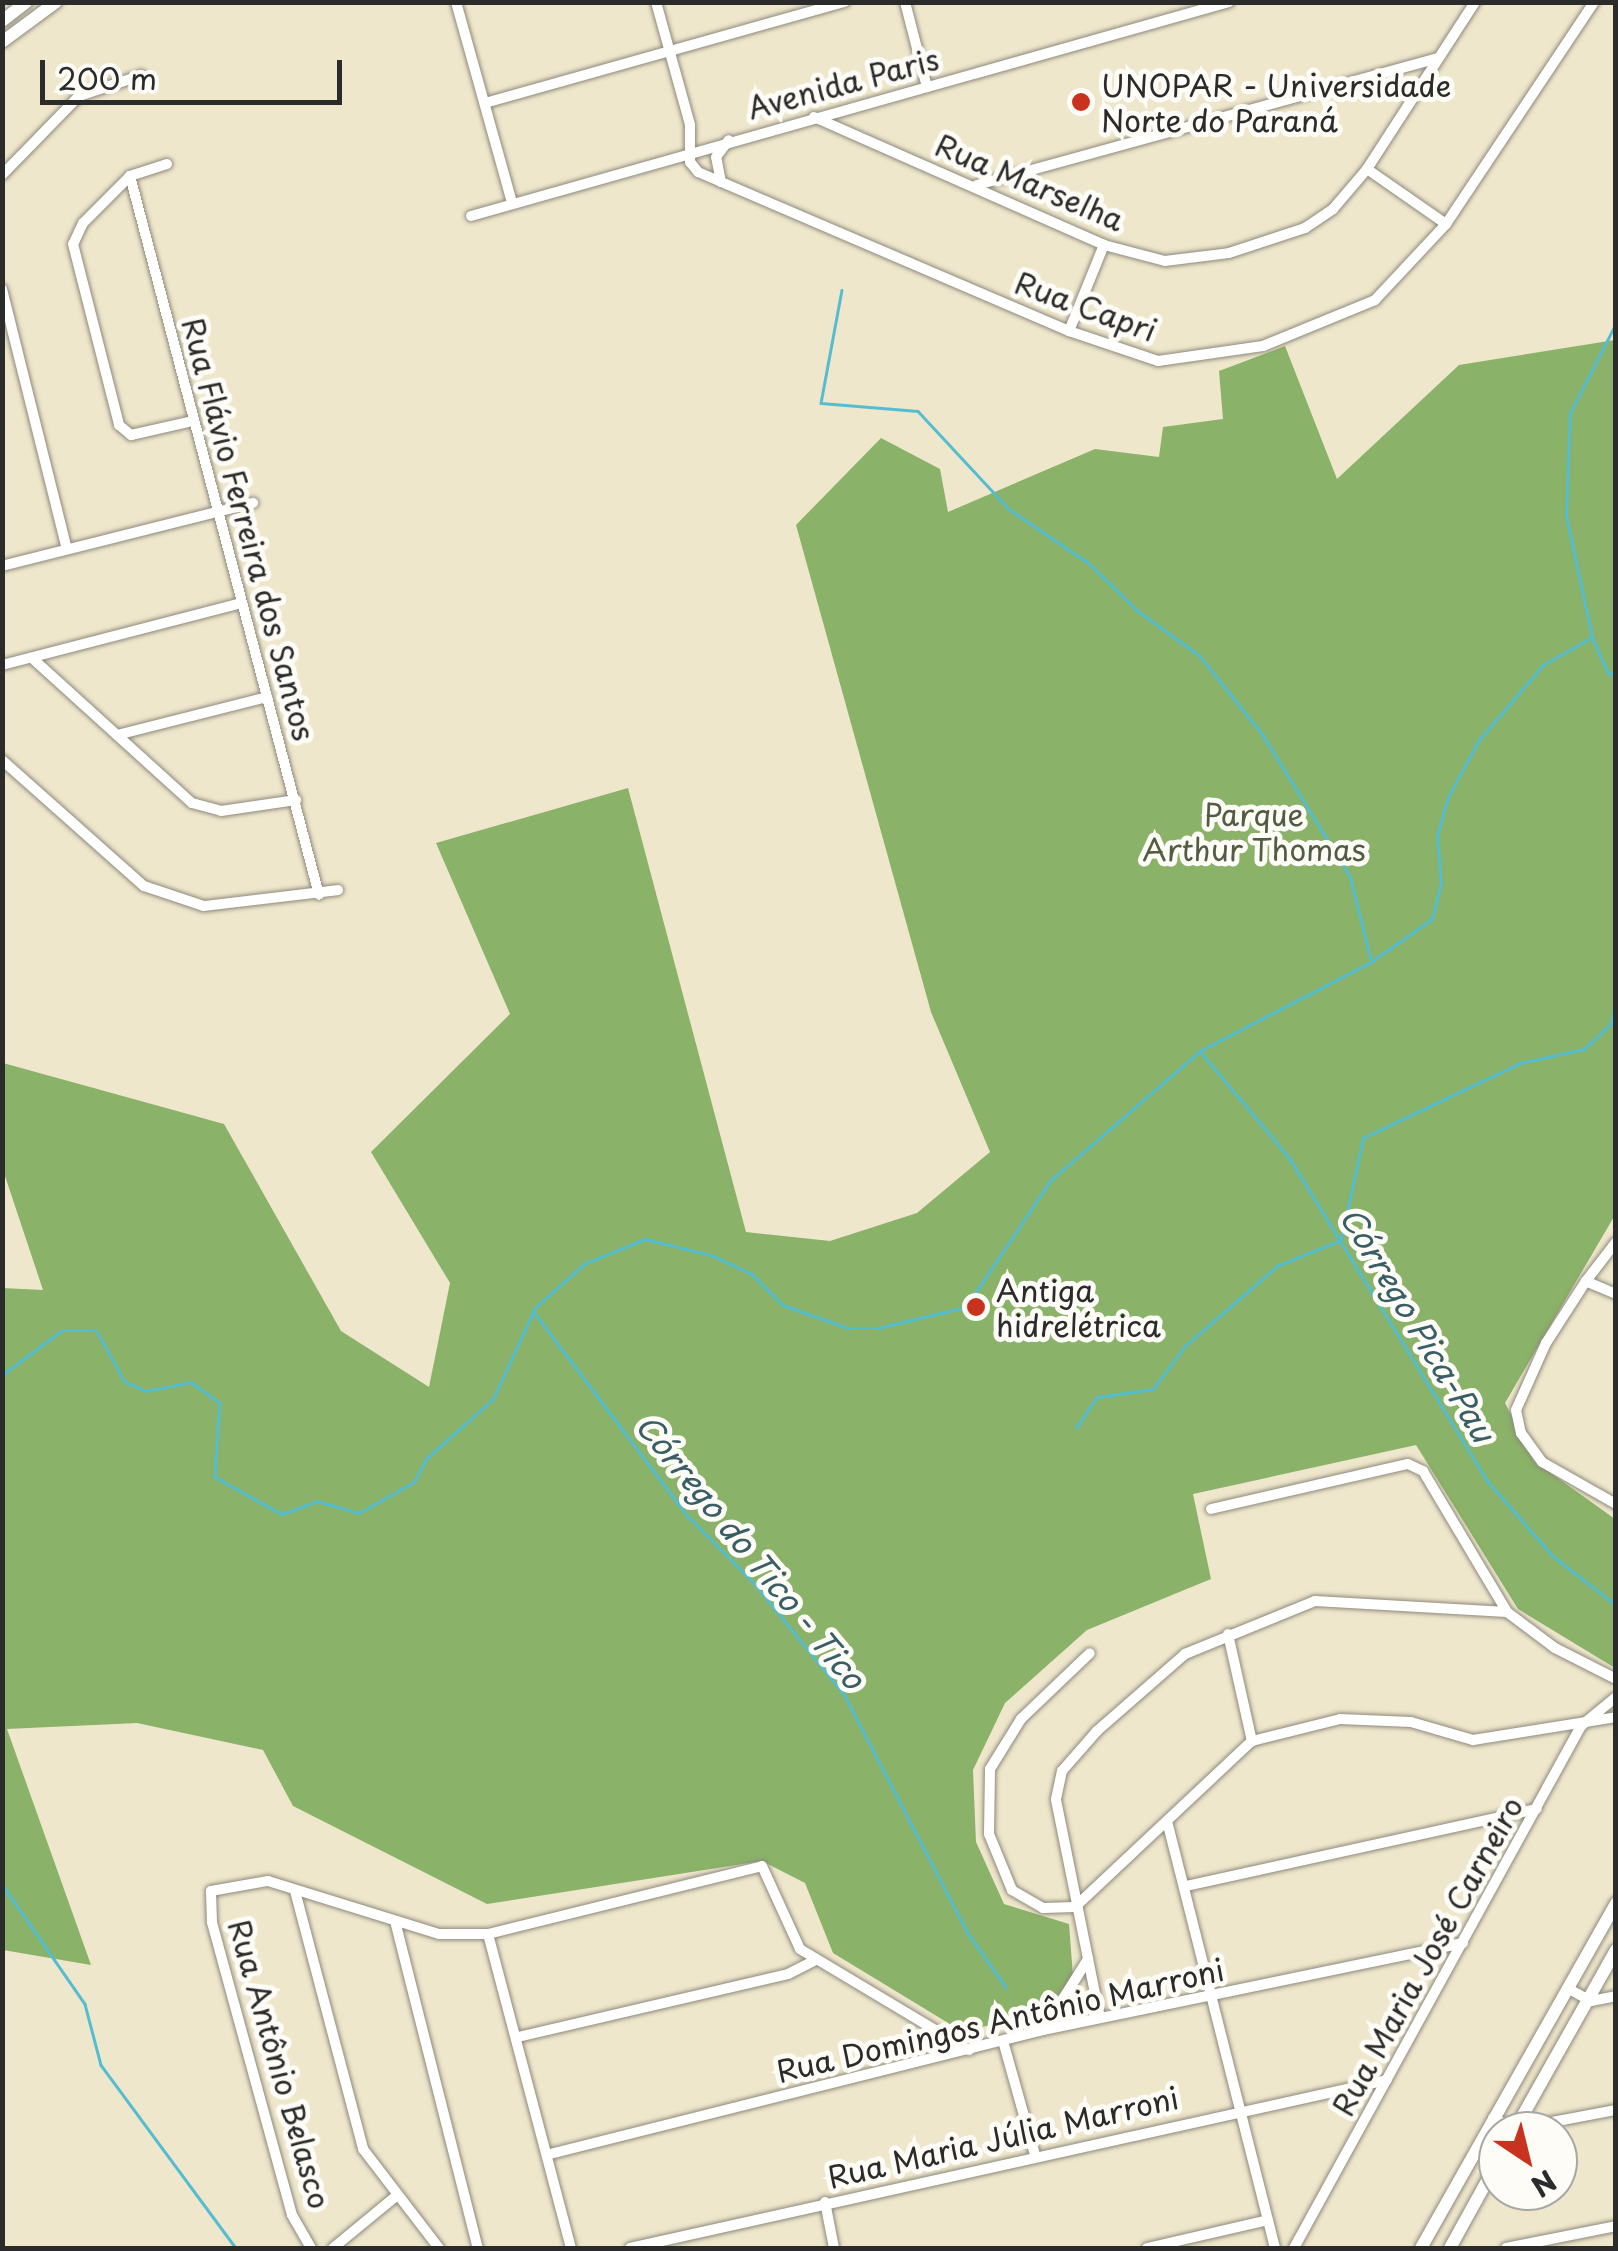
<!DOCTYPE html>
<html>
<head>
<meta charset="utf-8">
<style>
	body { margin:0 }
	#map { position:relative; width:1618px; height:2251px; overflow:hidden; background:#efe7cc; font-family:"Playpen Sans",sans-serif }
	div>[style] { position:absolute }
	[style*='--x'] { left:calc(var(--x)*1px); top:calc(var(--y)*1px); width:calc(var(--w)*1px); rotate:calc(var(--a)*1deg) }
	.forest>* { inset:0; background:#8ab268 }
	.stream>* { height:2.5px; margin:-1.25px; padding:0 1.25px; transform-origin:1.25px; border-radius:1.25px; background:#54bdd0 }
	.roads { filter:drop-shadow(0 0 2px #8d897c) drop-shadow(0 0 2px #8d897c) }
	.minor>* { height:10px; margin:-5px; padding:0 5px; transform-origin:5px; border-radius:5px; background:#fff }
	.major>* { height:12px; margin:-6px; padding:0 6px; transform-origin:6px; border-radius:6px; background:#fff }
	.dots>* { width:28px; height:28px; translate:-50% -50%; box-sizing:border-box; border:5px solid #fdfcf7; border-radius:50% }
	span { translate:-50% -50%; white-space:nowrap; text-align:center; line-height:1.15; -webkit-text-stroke:10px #fdfcf7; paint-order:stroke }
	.street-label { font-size:30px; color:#2b2b2b }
	.poi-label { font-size:30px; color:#2b2b2b }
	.left { translate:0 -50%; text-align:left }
	.park-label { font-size:30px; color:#525c42 }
	.water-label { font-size:32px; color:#395e65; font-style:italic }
	.frame { position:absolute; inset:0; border:5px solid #2b2b2b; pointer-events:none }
	.north { position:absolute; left:1478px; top:2111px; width:100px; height:100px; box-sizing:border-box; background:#fdfcf7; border:2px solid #a9a8a5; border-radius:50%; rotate:145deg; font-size:28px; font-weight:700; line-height:40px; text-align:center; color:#2b2b2b }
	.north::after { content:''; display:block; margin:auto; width:35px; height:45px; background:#c8321e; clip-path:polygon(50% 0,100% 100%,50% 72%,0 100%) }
	.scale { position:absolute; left:40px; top:60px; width:302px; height:45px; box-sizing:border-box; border:5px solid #2b2b2b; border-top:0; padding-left:12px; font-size:30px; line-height:35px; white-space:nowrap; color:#2b2b2b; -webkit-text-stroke:8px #fdfcf7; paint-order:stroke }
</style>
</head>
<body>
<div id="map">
	<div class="forest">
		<div style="clip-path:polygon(1615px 340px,1615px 1215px,1505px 1403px,1534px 1461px,1615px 1519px,1615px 1668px,1518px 1609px,1416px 1445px,1193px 1494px,1211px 1579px,1087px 1630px,1005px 1703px,973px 1770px,976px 1842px,1004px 1904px,1069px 1924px,1073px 1976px,1039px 2021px,958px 2029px,833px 1953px,805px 1883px,762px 1861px,487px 1904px,293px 1806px,263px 1750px,137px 1723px,7px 1729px,91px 1965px,3px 1950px,2px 1288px,43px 1290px,3px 1170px,3px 1063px,224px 1124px,341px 1331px,429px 1387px,450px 1283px,371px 1152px,510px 1014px,436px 843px,628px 788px,746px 1232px,830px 1241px,917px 1213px,990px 1152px,931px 1012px,796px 525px,881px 438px,940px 469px,948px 512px,1095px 449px,1159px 457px,1163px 427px,1223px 419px,1219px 371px,1285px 346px,1337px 479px,1459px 365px)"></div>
	</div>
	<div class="stream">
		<div style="--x:842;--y:290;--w:115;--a:100.5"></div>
		<div style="--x:821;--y:403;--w:97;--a:4.7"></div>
		<div style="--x:918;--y:411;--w:134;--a:47.1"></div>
		<div style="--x:1009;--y:509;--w:98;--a:34.2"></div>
		<div style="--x:1090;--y:564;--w:66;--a:44.4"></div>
		<div style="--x:1137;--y:610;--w:78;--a:36.1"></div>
		<div style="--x:1200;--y:656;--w:101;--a:51.4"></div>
		<div style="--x:1263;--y:735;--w:166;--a:58.3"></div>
		<div style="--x:1350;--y:876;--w:86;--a:75.8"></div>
		<div style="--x:1592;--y:637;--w:124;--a:-102.1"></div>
		<div style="--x:1566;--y:516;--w:103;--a:-87.8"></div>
		<div style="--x:1570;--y:413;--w:101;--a:-62.9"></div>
		<div style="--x:1200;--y:1051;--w:138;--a:50"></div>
		<div style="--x:1289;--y:1157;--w:377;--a:58.5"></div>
		<div style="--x:1486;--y:1479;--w:102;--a:49"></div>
		<div style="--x:1553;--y:1556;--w:80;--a:37.9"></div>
		<div style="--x:534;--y:1312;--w:256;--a:53"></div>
		<div style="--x:688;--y:1516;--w:94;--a:45.4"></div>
		<div style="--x:754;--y:1583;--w:143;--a:51"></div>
		<div style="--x:844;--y:1694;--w:269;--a:62.6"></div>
		<div style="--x:968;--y:1933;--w:66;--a:54.9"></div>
		<div style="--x:2;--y:1375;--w:74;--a:-36.7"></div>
		<div style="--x:61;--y:1331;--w:36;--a:0"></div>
		<div style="--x:97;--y:1331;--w:58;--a:61.2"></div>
		<div style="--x:125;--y:1382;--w:23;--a:23"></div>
		<div style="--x:146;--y:1391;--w:46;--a:-11.3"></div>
		<div style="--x:191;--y:1382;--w:36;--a:36"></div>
		<div style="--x:220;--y:1403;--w:74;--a:93.9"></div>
		<div style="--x:215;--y:1477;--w:77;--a:28.9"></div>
		<div style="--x:282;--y:1514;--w:37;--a:-20"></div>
		<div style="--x:317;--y:1501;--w:44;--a:15.9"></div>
		<div style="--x:359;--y:1513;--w:63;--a:-29.4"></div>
		<div style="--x:414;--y:1482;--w:26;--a:-62"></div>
		<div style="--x:426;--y:1459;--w:90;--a:-41.8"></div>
		<div style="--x:493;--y:1399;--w:100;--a:-65.2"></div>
		<div style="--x:535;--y:1308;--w:66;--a:-41.9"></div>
		<div style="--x:584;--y:1264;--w:66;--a:-22.3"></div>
		<div style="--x:645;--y:1239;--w:68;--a:13.6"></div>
		<div style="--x:711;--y:1255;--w:45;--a:24.9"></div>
		<div style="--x:752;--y:1274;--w:44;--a:45"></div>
		<div style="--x:783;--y:1305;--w:69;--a:19.5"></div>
		<div style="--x:848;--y:1328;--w:30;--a:0"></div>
		<div style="--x:878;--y:1328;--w:90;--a:-13.4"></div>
		<div style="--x:966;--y:1307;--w:151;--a:-56.3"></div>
		<div style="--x:1050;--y:1181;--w:198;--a:-40.9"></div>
		<div style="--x:1200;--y:1051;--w:193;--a:-27.5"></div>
		<div style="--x:1371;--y:962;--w:75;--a:-35.2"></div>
		<div style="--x:1432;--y:919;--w:37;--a:-76"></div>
		<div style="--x:1441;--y:883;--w:47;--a:-94.9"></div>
		<div style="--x:1437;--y:836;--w:41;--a:-74.2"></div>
		<div style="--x:1448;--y:797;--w:65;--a:-61.5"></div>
		<div style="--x:1479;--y:740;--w:99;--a:-49.5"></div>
		<div style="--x:1543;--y:665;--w:56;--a:-29.7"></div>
		<div style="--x:1592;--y:637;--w:41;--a:65.3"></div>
		<div style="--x:1609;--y:674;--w:7;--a:-16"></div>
		<div style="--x:1076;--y:1428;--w:37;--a:-56"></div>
		<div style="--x:1097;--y:1397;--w:57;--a:-8.1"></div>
		<div style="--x:1153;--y:1389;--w:54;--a:-53.3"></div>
		<div style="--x:1185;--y:1346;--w:122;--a:-41"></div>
		<div style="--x:1277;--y:1266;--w:69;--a:-22.1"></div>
		<div style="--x:1341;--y:1240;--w:104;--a:-77.8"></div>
		<div style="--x:1363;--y:1138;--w:174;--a:-25.5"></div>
		<div style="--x:1520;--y:1063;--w:66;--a:-12.3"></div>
		<div style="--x:1584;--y:1049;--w:37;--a:-43"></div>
		<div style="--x:1611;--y:1024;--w:26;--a:-79"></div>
		<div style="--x:2;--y:1884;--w:146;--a:55.3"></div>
		<div style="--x:85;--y:2004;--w:63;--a:75.3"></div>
		<div style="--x:101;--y:2065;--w:227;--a:53.6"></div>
	</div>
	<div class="roads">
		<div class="minor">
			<div style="--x:456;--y:2;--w:209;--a:74.4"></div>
			<div style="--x:656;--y:2;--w:128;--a:74.5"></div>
			<div style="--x:690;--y:125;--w:37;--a:90"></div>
			<div style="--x:690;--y:162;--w:13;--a:51"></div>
			<div style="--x:698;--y:172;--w:404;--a:23.2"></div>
			<div style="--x:1069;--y:331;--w:94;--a:18.6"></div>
			<div style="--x:1158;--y:361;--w:106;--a:-8.1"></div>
			<div style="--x:1263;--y:346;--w:121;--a:-22.3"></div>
			<div style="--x:1375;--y:300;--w:104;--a:-46.9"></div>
			<div style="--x:1446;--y:224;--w:267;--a:-56.3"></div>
			<div style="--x:905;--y:2;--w:88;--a:75.5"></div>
			<div style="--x:485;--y:103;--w:374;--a:-15.7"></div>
			<div style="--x:814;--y:117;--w:317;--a:23.8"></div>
			<div style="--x:1104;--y:245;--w:63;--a:14.7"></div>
			<div style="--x:1165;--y:261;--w:64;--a:-7.1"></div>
			<div style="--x:1229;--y:253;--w:80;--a:-18.2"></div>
			<div style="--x:1305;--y:228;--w:34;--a:-34"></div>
			<div style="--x:1333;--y:209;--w:52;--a:-49.6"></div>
			<div style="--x:1367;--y:169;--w:199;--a:-57.1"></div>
			<div style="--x:167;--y:164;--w:39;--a:162"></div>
			<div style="--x:130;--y:176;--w:66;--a:135"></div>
			<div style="--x:83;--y:223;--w:23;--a:115"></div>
			<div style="--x:73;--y:244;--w:187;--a:75.7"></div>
			<div style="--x:119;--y:425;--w:16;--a:40"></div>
			<div style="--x:131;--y:435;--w:64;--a:-12.7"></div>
			<div style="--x:1367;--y:169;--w:96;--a:34.8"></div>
			<div style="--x:2;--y:175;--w:110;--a:-45.7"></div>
			<div style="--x:79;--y:96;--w:66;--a:-18.4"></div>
			<div style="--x:130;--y:176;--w:743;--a:75.27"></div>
			<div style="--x:721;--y:182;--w:25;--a:-101"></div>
			<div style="--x:716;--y:157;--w:21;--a:-53"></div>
			<div style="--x:977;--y:185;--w:476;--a:-15.4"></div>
			<div style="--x:471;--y:216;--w:788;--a:-15.77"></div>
			<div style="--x:2;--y:289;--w:268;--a:76"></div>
			<div style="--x:1069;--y:331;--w:93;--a:-67.9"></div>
			<div style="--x:2;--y:566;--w:259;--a:-14.1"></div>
			<div style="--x:32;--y:658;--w:216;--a:42.2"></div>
			<div style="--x:192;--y:803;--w:30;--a:15"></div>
			<div style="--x:221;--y:811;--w:76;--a:-8.3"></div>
			<div style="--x:2;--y:665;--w:247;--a:-14.5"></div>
			<div style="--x:117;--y:735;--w:155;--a:-14.2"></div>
			<div style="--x:2;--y:760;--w:190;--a:41.6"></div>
			<div style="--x:144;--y:886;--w:63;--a:18.4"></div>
			<div style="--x:204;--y:906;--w:135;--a:-6.8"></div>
			<div style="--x:1586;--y:1281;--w:49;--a:-52.4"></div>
			<div style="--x:1616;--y:1294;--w:33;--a:-157"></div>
			<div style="--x:1586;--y:1281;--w:74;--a:122.8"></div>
			<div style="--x:1546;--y:1343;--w:73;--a:114.1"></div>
			<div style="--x:1516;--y:1410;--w:24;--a:78"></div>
			<div style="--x:1521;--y:1433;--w:36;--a:54"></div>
			<div style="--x:1542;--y:1462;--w:85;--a:29.6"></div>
			<div style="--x:1211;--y:1509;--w:202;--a:-12.9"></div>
			<div style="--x:1408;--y:1464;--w:17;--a:25"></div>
			<div style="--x:1423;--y:1471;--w:164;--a:59.2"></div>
			<div style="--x:1507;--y:1612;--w:60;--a:36.9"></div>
			<div style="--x:1555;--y:1648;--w:68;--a:26.9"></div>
			<div style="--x:1228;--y:1634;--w:110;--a:77.4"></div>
			<div style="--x:1167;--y:1821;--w:440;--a:75.8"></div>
			<div style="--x:1186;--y:1886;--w:359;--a:-12.4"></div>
			<div style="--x:295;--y:1891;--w:267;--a:75.2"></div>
			<div style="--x:363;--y:2149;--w:125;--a:52.5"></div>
			<div style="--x:1075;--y:1907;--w:243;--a:-43.2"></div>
			<div style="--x:1252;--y:1741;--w:91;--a:-14"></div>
			<div style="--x:1340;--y:1719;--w:71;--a:2.4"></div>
			<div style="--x:1411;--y:1722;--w:65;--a:16.2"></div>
			<div style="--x:1473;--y:1740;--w:145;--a:-9.1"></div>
			<div style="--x:1075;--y:1907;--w:32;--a:178"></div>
			<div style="--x:1043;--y:1908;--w:36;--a:-150"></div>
			<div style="--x:1012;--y:1890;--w:61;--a:-112.3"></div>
			<div style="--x:989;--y:1834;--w:65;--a:-89.1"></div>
			<div style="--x:990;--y:1769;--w:59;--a:-58.2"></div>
			<div style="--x:1021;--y:1719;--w:95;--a:-43.7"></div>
			<div style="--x:395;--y:1921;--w:337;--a:75.8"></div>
			<div style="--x:488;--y:1934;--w:325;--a:75.2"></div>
			<div style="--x:1569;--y:1989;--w:25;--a:29"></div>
			<div style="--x:1591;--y:2001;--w:25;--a:-11"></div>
			<div style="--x:1100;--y:2018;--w:223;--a:-101.4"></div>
			<div style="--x:1056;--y:1799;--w:29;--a:-78"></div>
			<div style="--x:1062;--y:1771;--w:53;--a:-48.8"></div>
			<div style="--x:1097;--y:1731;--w:117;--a:-41.2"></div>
			<div style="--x:1185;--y:1654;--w:140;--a:-22.2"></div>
			<div style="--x:1315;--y:1601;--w:192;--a:3.3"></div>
			<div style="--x:1044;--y:2029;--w:83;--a:-57.8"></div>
			<div style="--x:518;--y:2037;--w:277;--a:-13.1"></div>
			<div style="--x:788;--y:1974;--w:31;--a:-27"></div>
			<div style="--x:1003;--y:2041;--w:118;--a:74.3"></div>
			<div style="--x:1493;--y:2118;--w:25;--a:27"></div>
			<div style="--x:1515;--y:2129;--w:103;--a:-10.7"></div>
			<div style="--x:550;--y:2154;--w:508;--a:-14.12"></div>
			<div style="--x:1043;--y:2030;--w:429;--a:-11.7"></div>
			<div style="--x:825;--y:2202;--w:47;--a:78.9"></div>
			<div style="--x:311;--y:2248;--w:38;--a:-120"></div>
			<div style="--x:292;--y:2215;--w:304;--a:-105.3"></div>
			<div style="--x:212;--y:1922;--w:31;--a:-92"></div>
			<div style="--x:211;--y:1891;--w:58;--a:-10"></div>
			<div style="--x:268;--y:1881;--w:179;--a:17.2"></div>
			<div style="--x:439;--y:1934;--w:49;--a:0"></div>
			<div style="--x:488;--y:1934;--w:282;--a:-13.9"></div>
			<div style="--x:762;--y:1866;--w:91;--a:65.4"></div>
			<div style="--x:800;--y:1949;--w:197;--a:30.9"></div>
			<div style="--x:333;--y:2248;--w:80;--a:-39.4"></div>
			<div style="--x:630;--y:2248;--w:775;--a:-12.51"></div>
			<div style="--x:1147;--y:2248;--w:124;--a:-13"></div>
			<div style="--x:1294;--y:2248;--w:596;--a:-61.2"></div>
			<div style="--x:1581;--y:1726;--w:45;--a:-39.6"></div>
			<div style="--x:1506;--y:2248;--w:112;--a:-11.3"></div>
		</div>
		<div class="major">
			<div style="--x:2;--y:21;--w:31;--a:-38"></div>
			<div style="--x:2;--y:42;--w:67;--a:-36.5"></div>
			<div style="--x:1514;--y:2131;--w:208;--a:-60.6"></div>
			<div style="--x:1421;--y:2248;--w:396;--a:-60.5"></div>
			<div style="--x:1450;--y:2248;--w:99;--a:-61.1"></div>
		</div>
	</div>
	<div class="dots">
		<div style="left:1081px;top:102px;background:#c8321e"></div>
		<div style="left:976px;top:1307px;background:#c8321e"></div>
	</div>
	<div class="street-label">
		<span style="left:843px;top:83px;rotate:-15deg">Avenida Paris</span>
		<span style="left:1030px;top:182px;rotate:23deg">Rua Marselha</span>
		<span style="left:1086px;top:306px;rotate:20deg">Rua Capri</span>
		<span style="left:249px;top:529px;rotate:75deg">Rua Flávio Ferreira dos Santos</span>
		<span style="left:1427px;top:1956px;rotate:-61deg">Rua Maria José Carneiro</span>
		<span style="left:1000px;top:2020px;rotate:-13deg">Rua Domingos Antônio Marroni</span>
		<span style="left:280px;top:2064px;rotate:74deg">Rua Antônio Belasco</span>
		<span style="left:1003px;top:2137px;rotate:-13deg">Rua Maria Júlia Marroni</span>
	</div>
	<div class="poi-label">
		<span class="left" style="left:1101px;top:102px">UNOPAR - Universidade<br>Norte do Paraná</span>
		<span class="left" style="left:996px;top:1307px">Antiga<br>hidrelétrica</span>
	</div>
	<div class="park-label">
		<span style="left:1254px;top:831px">Parque<br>Arthur Thomas</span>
	</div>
	<div class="water-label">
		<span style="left:1418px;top:1324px;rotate:59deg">Córrego Pica-Pau</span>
		<span style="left:751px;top:1551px;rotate:51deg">Córrego do Tico - Tico</span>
	</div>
	<div class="frame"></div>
	<div class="north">N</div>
	<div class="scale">200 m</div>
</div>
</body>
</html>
